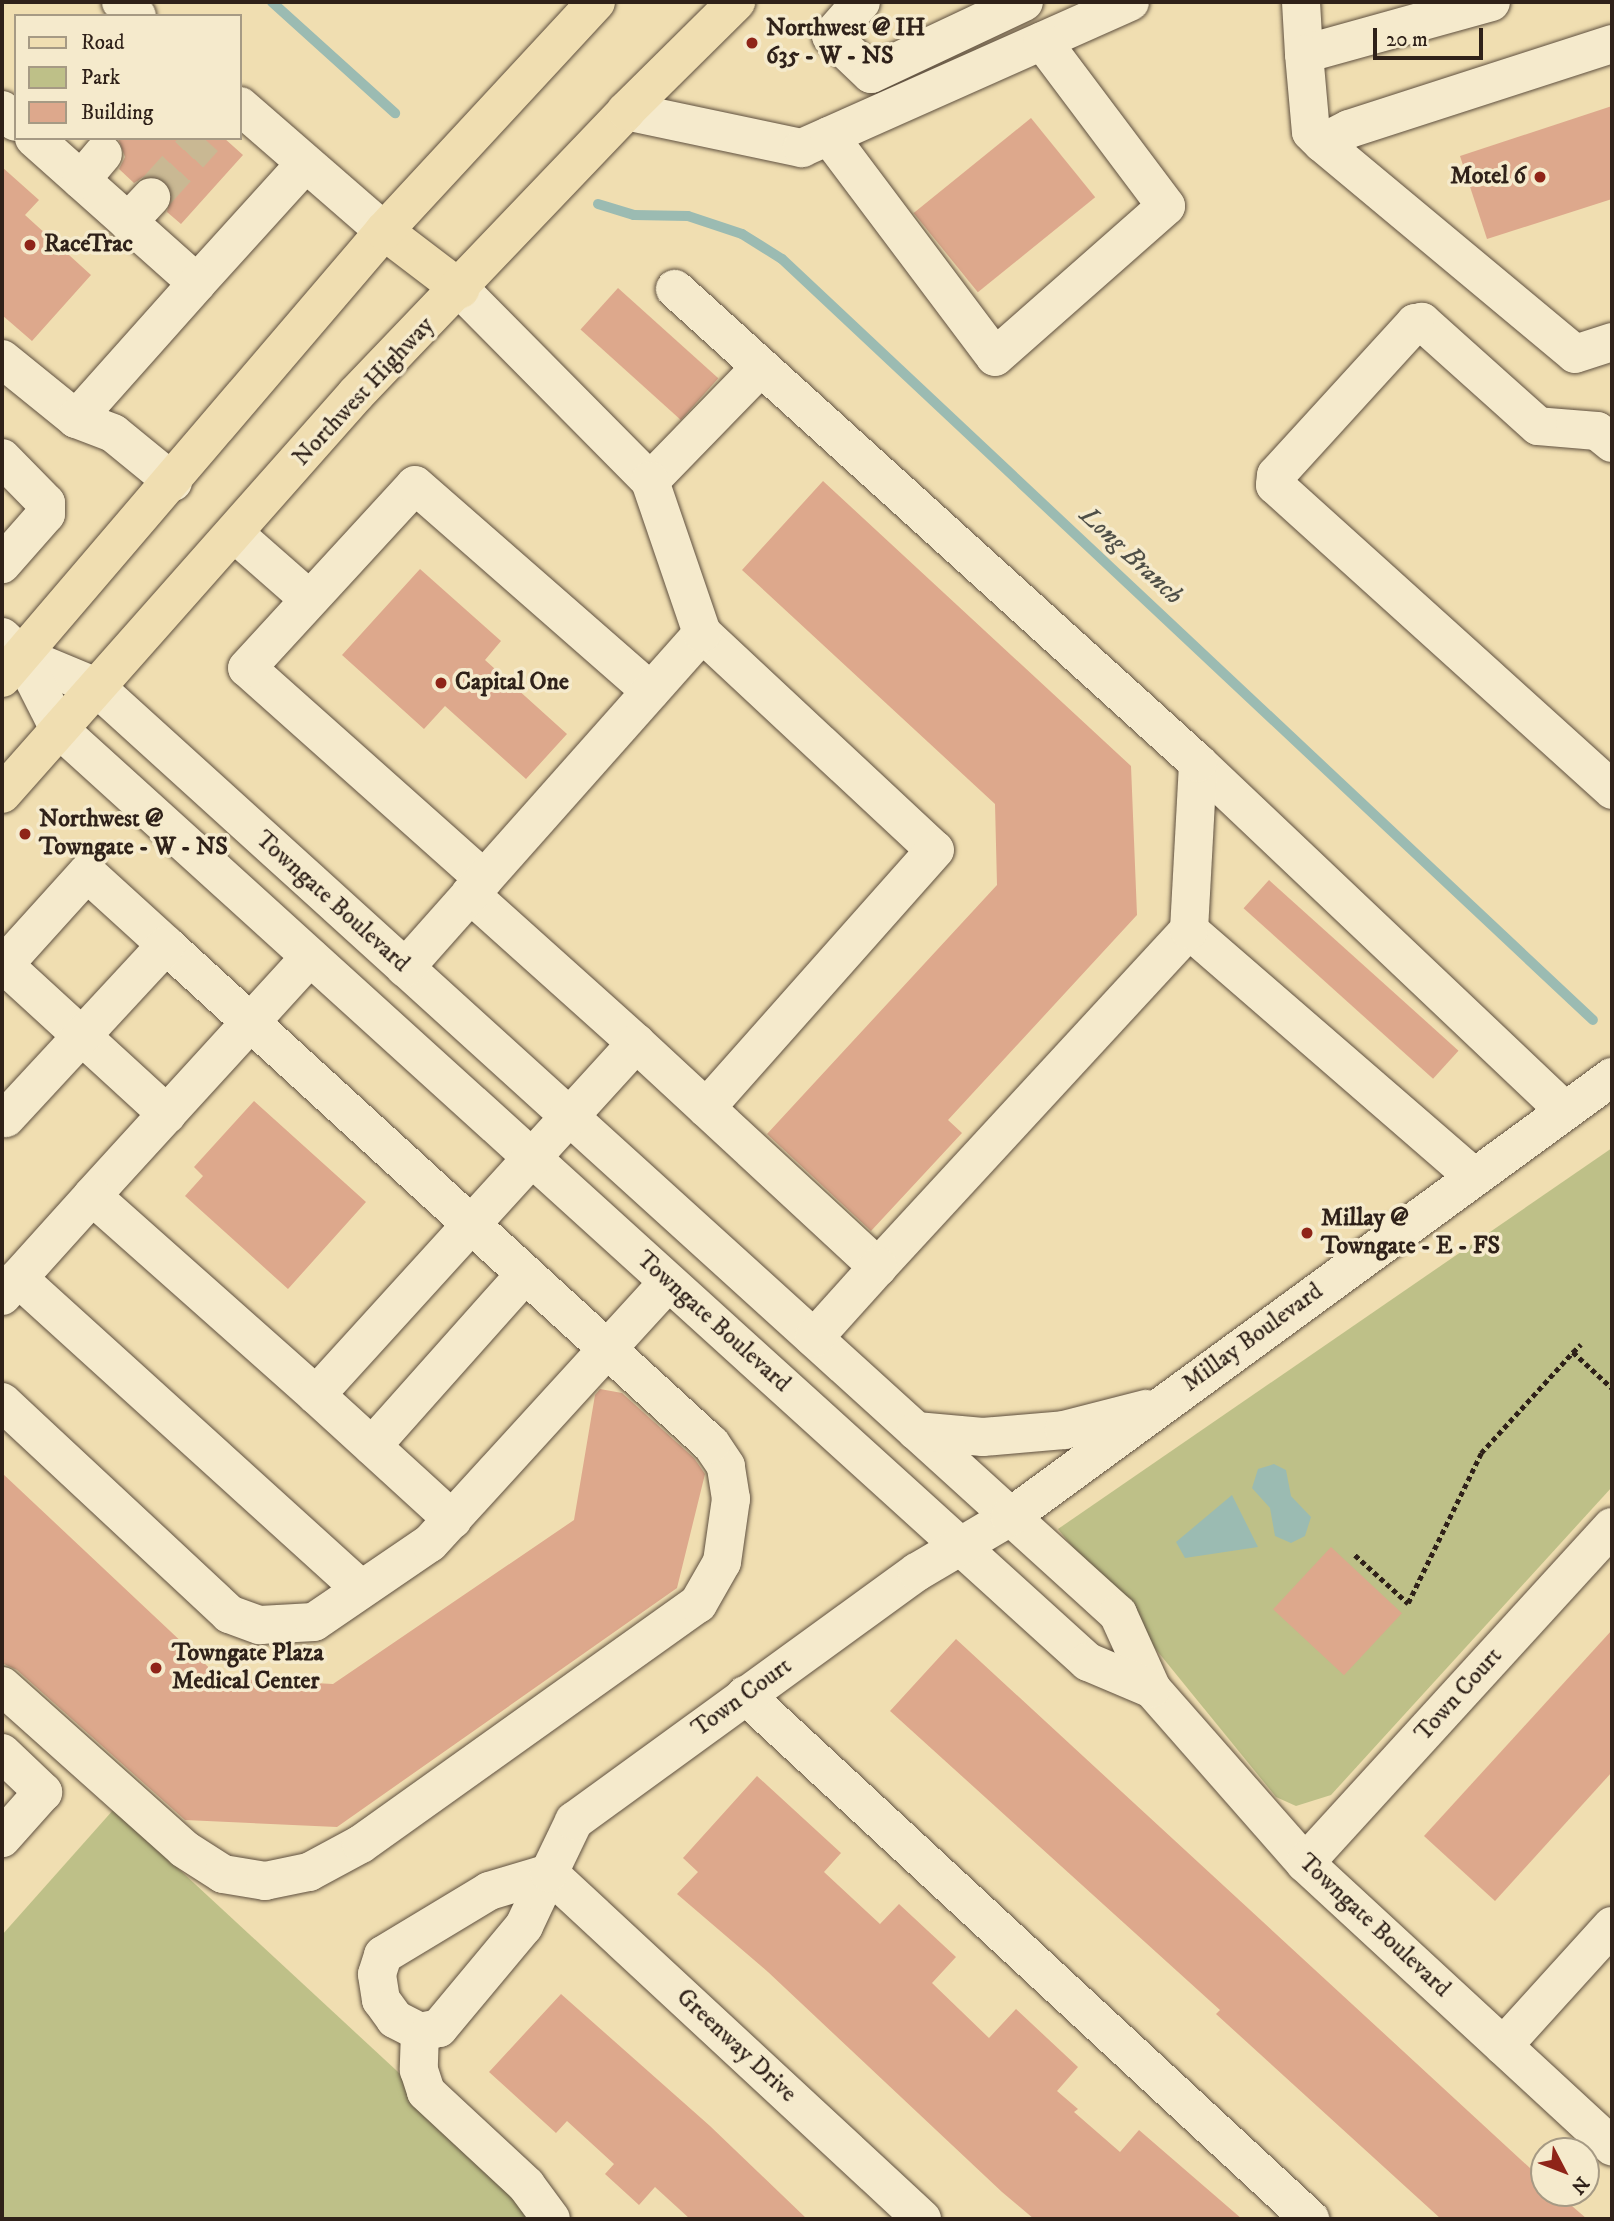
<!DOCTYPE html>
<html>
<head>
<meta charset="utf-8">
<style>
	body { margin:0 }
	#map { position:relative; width:1614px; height:2221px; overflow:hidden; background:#f0deb1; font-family:"IM FELL DW Pica",serif }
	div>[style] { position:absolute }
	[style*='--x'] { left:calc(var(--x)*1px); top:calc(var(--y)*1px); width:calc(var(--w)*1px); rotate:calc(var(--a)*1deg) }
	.green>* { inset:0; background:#bec088 }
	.water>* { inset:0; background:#9bbbb2 }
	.stream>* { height:10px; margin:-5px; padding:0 5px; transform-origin:5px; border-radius:5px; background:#9bbbb2 }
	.building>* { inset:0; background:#dda88c; transform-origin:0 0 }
	.minor-tunnel>* { height:38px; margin-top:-19px; transform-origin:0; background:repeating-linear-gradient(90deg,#c9b893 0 38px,transparent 0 57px) }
	.path>* { height:4.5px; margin-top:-2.25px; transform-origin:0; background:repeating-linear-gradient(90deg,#2f2119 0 5px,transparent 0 8.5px) }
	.roads { filter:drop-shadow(0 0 2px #5f503f) drop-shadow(0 0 2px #5f503f) }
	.minor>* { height:38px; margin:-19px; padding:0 19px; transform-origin:19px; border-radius:19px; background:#f5eacc }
	.major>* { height:38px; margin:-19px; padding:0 19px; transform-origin:19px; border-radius:19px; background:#f0deb1 }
	.dots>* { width:19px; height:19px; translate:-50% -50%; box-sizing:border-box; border:4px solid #f5eacc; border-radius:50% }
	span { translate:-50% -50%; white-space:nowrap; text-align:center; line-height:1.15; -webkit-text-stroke:7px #f5eacc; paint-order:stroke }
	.poi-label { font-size:24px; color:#2f2119; font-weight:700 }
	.left { translate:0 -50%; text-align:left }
	.right { translate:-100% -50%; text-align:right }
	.street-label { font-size:24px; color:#2f2119 }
	.water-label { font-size:26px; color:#4f4f47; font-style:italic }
	.frame { position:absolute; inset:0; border:4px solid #2f2119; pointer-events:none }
	.legend { position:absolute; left:14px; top:14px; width:228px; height:126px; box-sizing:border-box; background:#f5eacc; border:2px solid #a69a84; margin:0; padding:9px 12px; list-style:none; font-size:21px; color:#2f2119 }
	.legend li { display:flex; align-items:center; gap:14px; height:35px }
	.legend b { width:35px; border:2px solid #a69a84 }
	.north { position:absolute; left:1530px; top:2137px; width:70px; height:70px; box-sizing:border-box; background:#f5eacc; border:2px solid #a69a84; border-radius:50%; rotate:132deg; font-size:19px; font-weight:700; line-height:28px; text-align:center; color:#2f2119 }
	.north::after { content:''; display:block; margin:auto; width:24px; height:32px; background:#8f2418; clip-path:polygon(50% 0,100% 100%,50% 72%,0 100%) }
	.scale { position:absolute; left:1373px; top:28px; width:110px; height:32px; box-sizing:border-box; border:4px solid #2f2119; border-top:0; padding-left:9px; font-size:21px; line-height:24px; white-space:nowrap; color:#2f2119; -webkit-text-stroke:5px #f5eacc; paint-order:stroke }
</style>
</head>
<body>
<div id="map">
	<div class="green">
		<div style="clip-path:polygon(1612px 1148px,1612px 1487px,1331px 1795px,1296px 1806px,1276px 1797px,1058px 1529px)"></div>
		<div style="clip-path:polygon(114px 1809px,397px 2071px,537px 2219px,2px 2219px,2px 1935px)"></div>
	</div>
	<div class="water">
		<div style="clip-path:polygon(1274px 1464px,1286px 1470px,1291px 1496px,1311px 1517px,1305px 1536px,1291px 1543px,1275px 1536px,1270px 1508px,1252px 1488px,1258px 1469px)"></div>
		<div style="clip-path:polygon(1232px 1495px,1258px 1547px,1185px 1558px,1176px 1542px)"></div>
	</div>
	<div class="stream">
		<div style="--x:272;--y:2;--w:166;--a:42.1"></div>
		<div style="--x:598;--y:204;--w:38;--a:17"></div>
		<div style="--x:634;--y:215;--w:54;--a:1.1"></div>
		<div style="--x:688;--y:216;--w:57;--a:18.4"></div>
		<div style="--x:742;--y:234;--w:47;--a:32"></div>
		<div style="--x:782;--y:259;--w:1112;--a:43.18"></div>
	</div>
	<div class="building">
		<div style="clip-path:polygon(1612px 106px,1612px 199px,1487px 239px,1460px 156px)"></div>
		<div style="left:1031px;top:118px;width:102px;height:151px;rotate:51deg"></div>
		<div style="clip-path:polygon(118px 138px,224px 138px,243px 155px,181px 224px,167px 212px,172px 191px,165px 181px,145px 176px,134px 183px,119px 169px,125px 157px)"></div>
		<div style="clip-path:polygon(2px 167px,39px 200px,25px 215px,91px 275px,32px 341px,2px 315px)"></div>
		<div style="left:618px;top:288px;width:135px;height:56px;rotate:42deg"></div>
		<div style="clip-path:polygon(823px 481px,1131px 766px,1137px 915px,948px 1120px,962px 1133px,871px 1231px,767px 1134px,997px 885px,995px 804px,742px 570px)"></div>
		<div style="clip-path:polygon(420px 569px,501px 641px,485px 660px,567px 734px,526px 779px,445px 706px,424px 729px,342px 655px)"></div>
		<div style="left:1269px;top:880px;width:255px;height:38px;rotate:42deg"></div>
		<div style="clip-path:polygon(254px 1101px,366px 1202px,288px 1289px,185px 1196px,203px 1176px,194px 1167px)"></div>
		<div style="clip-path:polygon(600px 1389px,622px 1393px,694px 1458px,705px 1474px,677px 1588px,337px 1827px,185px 1820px,17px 1670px,2px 1663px,2px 1473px,220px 1678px,333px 1684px,574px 1520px,595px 1395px)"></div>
		<div style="left:1331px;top:1547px;width:97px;height:85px;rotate:43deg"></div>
		<div style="clip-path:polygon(1612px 1630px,1612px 1772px,1495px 1901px,1424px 1836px)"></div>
		<div style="clip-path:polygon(956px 1639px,1544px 2181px,1544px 2193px,1557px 2193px,1587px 2219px,1441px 2219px,1216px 2014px,1220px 2010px,890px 1711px)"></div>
		<div style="clip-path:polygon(757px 1776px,841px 1853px,824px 1872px,880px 1924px,899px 1904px,956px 1957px,932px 1983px,989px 2038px,1016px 2009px,1078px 2067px,1057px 2091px,1078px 2109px,1074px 2112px,1120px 2152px,1139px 2130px,1242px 2219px,1034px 2219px,1002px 2192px,768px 1972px,677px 1894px,698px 1872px,683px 1858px)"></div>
		<div style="clip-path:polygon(561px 1994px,710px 2126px,807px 2219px,690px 2219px,655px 2187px,639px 2205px,605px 2174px,614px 2164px,567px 2121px,556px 2133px,489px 2072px)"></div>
	</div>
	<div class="minor-tunnel">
		<div style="--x:151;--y:197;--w:79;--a:-48.1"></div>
	</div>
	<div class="path">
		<div style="--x:1573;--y:1352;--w:11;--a:-45"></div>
		<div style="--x:1355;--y:1555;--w:72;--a:42.2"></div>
		<div style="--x:1408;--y:1603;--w:167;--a:-64"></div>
		<div style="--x:1481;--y:1453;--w:137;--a:-47.7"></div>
		<div style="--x:1573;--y:1352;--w:53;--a:42.7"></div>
	</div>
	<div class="roads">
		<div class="minor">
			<div style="--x:121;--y:2;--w:21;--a:41"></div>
			<div style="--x:861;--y:2;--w:45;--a:131.4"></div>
			<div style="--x:831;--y:36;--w:55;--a:43.5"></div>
			<div style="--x:871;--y:74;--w:169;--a:-25.2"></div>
			<div style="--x:1301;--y:2;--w:52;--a:86.7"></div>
			<div style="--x:1304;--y:54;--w:194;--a:-15.5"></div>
			<div style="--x:1612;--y:44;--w:276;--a:162.1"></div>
			<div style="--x:1349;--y:129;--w:30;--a:153"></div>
			<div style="--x:1322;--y:143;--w:329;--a:39.8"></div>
			<div style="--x:1575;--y:354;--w:39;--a:-18"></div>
			<div style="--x:1304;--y:54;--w:78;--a:84.9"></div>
			<div style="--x:1311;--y:132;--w:16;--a:45"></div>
			<div style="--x:240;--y:106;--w:191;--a:41"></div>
			<div style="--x:2;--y:110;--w:18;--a:41"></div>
			<div style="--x:626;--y:111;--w:180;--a:11.9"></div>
			<div style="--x:802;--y:148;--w:359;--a:-24"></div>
			<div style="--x:829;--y:136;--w:276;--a:53.1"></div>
			<div style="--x:995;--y:357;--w:228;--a:-41.4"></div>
			<div style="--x:1166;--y:206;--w:206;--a:-126.9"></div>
			<div style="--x:34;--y:138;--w:218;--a:41.7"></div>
			<div style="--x:197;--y:283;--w:161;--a:-47.8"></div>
			<div style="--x:81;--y:180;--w:34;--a:-50"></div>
			<div style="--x:128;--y:222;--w:34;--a:-47"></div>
			<div style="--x:460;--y:289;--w:270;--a:45.3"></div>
			<div style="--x:650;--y:481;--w:159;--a:-45.8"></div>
			<div style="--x:2;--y:359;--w:95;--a:39"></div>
			<div style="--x:1612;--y:443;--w:19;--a:-141"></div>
			<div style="--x:1597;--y:431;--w:59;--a:-175.2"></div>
			<div style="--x:1538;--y:426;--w:156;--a:-138.1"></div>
			<div style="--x:1422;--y:322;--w:7;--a:172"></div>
			<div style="--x:1415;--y:323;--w:206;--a:132.4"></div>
			<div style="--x:1276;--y:475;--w:10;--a:96"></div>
			<div style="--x:1275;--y:485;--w:455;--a:42.1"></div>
			<div style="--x:2;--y:458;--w:63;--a:45.6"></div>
			<div style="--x:46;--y:503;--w:11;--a:90"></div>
			<div style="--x:46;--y:514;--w:67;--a:131.3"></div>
			<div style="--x:173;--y:482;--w:77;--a:-140.8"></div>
			<div style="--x:113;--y:433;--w:40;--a:-159"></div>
			<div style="--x:76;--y:419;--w:182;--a:-48.3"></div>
			<div style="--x:235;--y:534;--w:98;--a:41.3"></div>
			<div style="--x:702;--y:633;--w:318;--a:43"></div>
			<div style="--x:935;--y:850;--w:345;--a:131.6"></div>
			<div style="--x:2;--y:637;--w:28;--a:44"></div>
			<div style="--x:22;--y:656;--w:80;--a:22.7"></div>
			<div style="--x:96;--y:687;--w:1380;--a:42.21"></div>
			<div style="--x:1118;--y:1614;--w:82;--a:65.6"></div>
			<div style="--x:1152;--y:1689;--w:232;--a:48.7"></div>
			<div style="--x:1305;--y:1863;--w:418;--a:42.7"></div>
			<div style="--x:22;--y:656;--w:82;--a:63.1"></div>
			<div style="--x:59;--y:729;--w:1389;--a:42.2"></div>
			<div style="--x:1088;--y:1662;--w:69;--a:22.9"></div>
			<div style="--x:1198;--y:763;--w:504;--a:43.47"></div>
			<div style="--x:484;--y:879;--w:317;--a:-138.3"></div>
			<div style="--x:247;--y:668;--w:248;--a:-47.4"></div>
			<div style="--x:415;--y:485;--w:313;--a:41.2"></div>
			<div style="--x:470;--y:894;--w:223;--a:41.9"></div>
			<div style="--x:1189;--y:930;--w:377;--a:40.9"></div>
			<div style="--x:310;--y:957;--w:323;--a:132.4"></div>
			<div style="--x:92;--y:1196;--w:300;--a:41.6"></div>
			<div style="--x:316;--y:1395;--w:476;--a:-47.7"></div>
			<div style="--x:636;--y:1043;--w:330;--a:42.8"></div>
			<div style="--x:878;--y:1267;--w:459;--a:-47.3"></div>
			<div style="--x:1189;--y:930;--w:167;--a:-86.9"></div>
			<div style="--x:1198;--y:763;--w:706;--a:-137.81"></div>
			<div style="--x:2;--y:963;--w:224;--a:42.5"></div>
			<div style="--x:2;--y:967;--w:127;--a:-47.9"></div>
			<div style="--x:87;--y:873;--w:107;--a:42.3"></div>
			<div style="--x:405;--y:968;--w:448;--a:-48.4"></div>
			<div style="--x:702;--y:633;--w:161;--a:-108.9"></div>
			<div style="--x:18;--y:1278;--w:463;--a:42.2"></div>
			<div style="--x:2;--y:1296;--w:135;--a:-48"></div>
			<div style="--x:814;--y:1338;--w:96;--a:-48"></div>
			<div style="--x:316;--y:1395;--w:185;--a:42.4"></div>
			<div style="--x:2;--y:1402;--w:311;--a:43"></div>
			<div style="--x:229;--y:1614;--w:33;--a:20"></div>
			<div style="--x:260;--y:1625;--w:54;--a:-3.2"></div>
			<div style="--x:314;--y:1622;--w:140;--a:-34.3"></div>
			<div style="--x:430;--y:1543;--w:353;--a:-47.6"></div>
			<div style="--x:916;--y:1431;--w:67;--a:5.1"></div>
			<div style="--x:983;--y:1437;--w:81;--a:-4.9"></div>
			<div style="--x:1064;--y:1430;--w:85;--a:-14.4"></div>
			<div style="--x:372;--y:1446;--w:230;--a:-48.3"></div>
			<div style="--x:2;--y:1686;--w:244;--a:41.8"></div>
			<div style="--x:184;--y:1849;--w:46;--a:32.7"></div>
			<div style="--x:223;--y:1874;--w:43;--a:9.5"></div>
			<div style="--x:265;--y:1881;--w:45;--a:-11.6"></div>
			<div style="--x:309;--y:1872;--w:59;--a:-28.3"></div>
			<div style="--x:361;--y:1844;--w:414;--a:-35.5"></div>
			<div style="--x:698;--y:1604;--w:48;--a:-60.3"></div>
			<div style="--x:722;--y:1562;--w:64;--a:-81.9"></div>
			<div style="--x:731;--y:1499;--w:33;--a:-99"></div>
			<div style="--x:726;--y:1466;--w:27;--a:-124"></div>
			<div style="--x:711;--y:1444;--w:739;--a:-137.52"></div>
			<div style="--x:166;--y:945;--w:236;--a:132.8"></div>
			<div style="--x:745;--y:1695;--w:771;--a:42.84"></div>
			<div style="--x:2;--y:1753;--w:57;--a:43.6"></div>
			<div style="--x:43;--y:1792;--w:62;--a:131.7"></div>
			<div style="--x:1305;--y:1863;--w:455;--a:-47.6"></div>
			<div style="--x:420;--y:2032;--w:38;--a:92"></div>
			<div style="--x:419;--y:2070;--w:23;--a:72"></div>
			<div style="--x:426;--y:2092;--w:137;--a:42.9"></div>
			<div style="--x:526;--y:2185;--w:42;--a:53.7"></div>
			<div style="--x:1503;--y:2046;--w:162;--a:-47.8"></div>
			<div style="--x:922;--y:2219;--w:509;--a:-137.15"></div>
			<div style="--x:549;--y:1873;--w:59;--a:115.3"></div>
			<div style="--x:524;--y:1926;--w:133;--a:129.8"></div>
			<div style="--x:439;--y:2028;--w:19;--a:168"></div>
			<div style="--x:420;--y:2032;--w:28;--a:-153"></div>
			<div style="--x:395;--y:2019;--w:24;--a:-126"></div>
			<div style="--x:381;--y:2000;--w:26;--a:-99"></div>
			<div style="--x:377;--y:1974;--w:20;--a:-72"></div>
			<div style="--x:383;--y:1955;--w:124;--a:-31.1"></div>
			<div style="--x:489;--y:1891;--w:63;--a:-16.7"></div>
			<div style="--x:549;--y:1873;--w:58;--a:-64.3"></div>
			<div style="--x:574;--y:1821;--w:424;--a:-36"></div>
			<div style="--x:917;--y:1572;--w:108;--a:-30.6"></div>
			<div style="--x:1010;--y:1517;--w:746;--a:-36.16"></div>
		</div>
		<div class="major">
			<div style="--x:384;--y:231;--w:96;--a:37.3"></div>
			<div style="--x:2;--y:678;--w:588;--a:-49.48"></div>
			<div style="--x:384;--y:231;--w:312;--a:-47.2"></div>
			<div style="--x:2;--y:794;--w:534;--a:-48.49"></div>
			<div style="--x:356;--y:394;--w:391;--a:-46.3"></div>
			<div style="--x:626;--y:111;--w:155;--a:-44.7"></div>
		</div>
	</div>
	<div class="dots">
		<div style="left:752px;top:43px;background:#8f2418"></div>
		<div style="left:1540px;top:177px;background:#8f2418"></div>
		<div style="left:30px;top:245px;background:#8f2418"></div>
		<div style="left:441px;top:683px;background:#8f2418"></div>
		<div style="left:25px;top:834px;background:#8f2418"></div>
		<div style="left:1307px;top:1233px;background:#8f2418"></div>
		<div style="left:156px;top:1668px;background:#8f2418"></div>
	</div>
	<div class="poi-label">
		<span class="left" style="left:766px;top:43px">Northwest @ IH<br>635 - W - NS</span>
		<span class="right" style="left:1526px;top:177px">Motel 6</span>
		<span class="left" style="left:44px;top:245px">RaceTrac</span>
		<span class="left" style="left:455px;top:683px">Capital One</span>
		<span class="left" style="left:39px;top:834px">Northwest @<br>Towngate - W - NS</span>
		<span class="left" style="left:1321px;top:1233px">Millay @<br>Towngate - E - FS</span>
		<span class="left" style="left:172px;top:1668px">Towngate Plaza<br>Medical Center</span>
	</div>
	<div class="street-label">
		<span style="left:364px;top:392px;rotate:-47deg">Northwest Highway</span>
		<span style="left:332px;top:902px;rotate:42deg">Towngate Boulevard</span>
		<span style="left:713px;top:1322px;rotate:42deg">Towngate Boulevard</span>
		<span style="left:1253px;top:1338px;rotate:-36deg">Millay Boulevard</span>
		<span style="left:1459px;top:1695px;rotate:-48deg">Town Court</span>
		<span style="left:742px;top:1698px;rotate:-36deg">Town Court</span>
		<span style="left:1374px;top:1926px;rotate:43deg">Towngate Boulevard</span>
		<span style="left:736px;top:2046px;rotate:43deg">Greenway Drive</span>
	</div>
	<div class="water-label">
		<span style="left:1131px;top:556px;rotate:43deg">Long Branch</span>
	</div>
	<div class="frame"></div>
	<ul class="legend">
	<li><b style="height:9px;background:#f0deb1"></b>Road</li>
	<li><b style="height:19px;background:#bec088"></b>Park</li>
	<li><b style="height:19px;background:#dda88c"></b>Building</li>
	</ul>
	<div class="north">N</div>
	<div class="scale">20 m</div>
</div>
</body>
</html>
